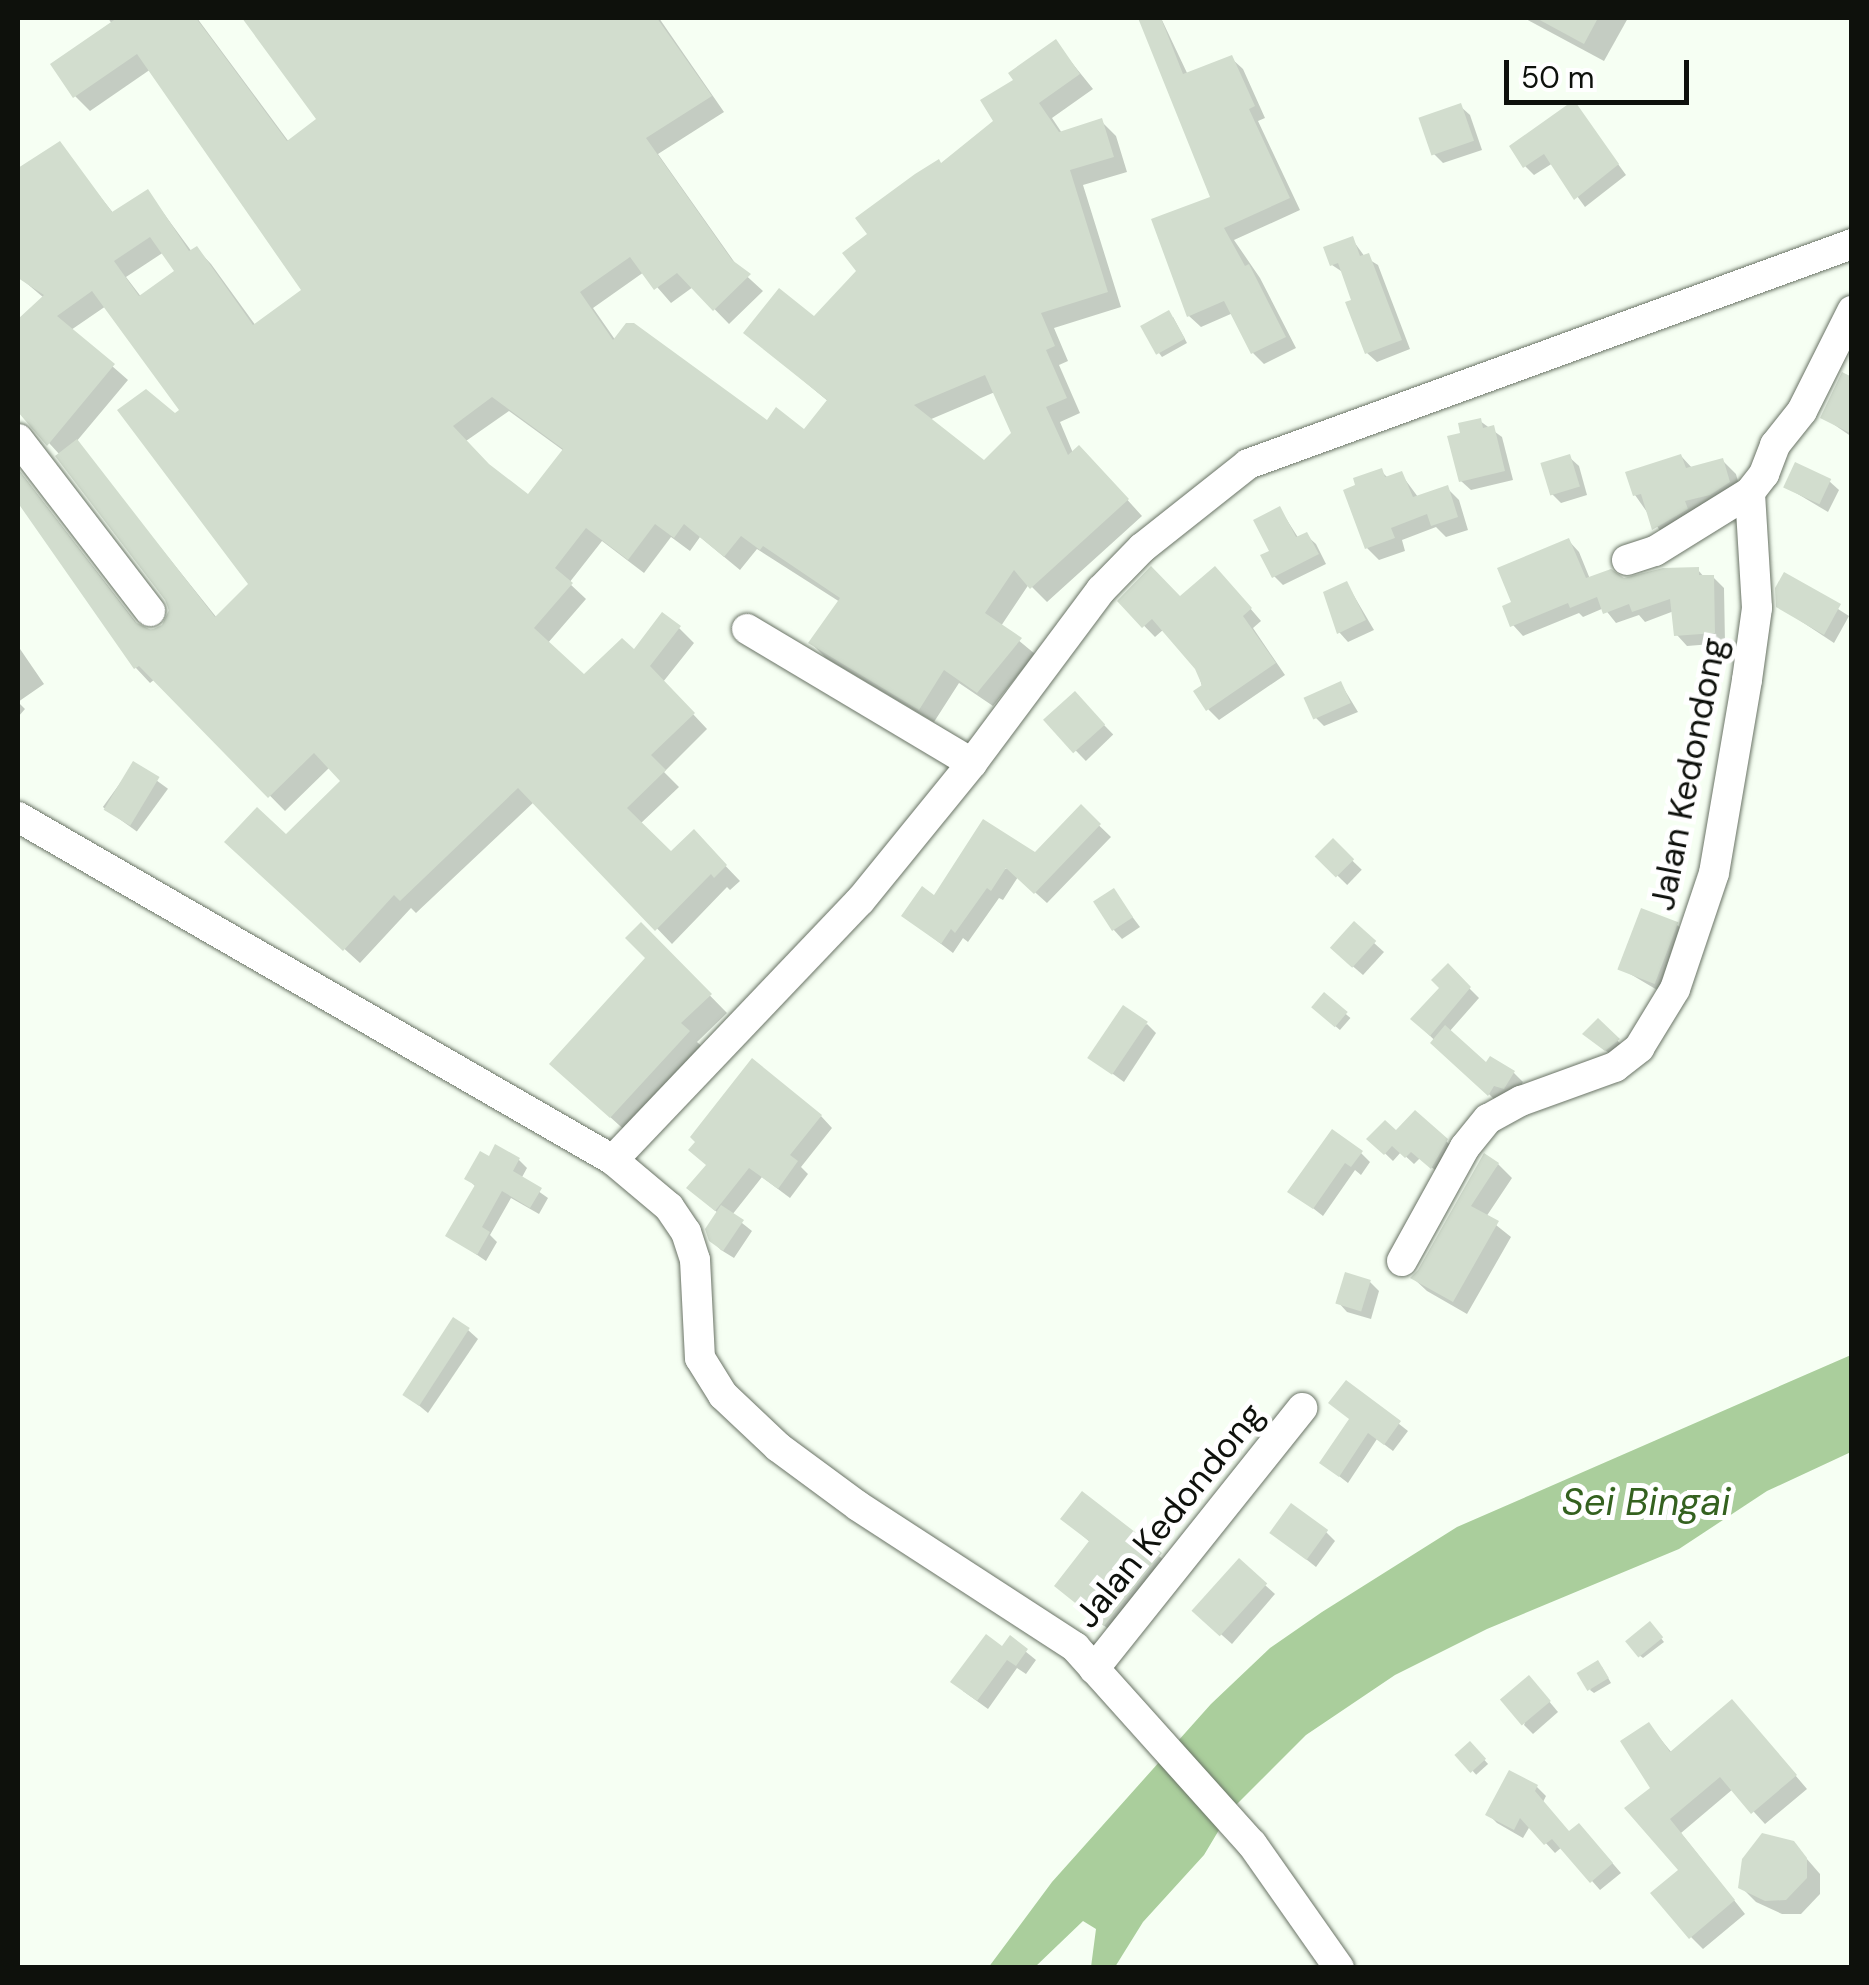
<!DOCTYPE html>
<html>
<head>
<meta charset="utf-8">
<style>
	body { margin:0 }
	#map { position:relative; width:1869px; height:1985px; overflow:hidden; background:#f6fff3; font-family:"DM Sans",sans-serif }
	div>[style] { position:absolute }
	[style*='--x'] { left:calc(var(--x)*1px); top:calc(var(--y)*1px); width:calc(var(--w)*1px); rotate:calc(var(--a)*1deg) }
	.water>* { inset:0; background:#aace9c }
	.shadow>* { inset:0; background:#0003; transform-origin:0 0 }
	.building>* { inset:0; background:#d2ddce; transform-origin:0 0 }
	.roads { filter:drop-shadow(0 0 2px #6a7466) drop-shadow(0 0 2px #6a7466) }
	.minor>* { height:30px; margin:-15px; padding:0 15px; transform-origin:15px; border-radius:15px; background:#fff }
	span { translate:-50% -50%; white-space:nowrap; text-align:center; line-height:1.15; -webkit-text-stroke:10px #fff; paint-order:stroke }
	.street-label { font-size:35px; color:#0e110c }
	.water-label { font-size:38px; color:#34611f; font-style:italic }
	.frame { position:absolute; inset:0; border:20px solid #0e110c; pointer-events:none }
	.scale { position:absolute; left:1504px; top:60px; width:185px; height:45px; box-sizing:border-box; border:5px solid #0e110c; border-top:0; padding-left:12px; font-size:30px; line-height:35px; white-space:nowrap; color:#0e110c; -webkit-text-stroke:8px #fff; paint-order:stroke }
</style>
</head>
<body>
<div id="map">
	<div class="water">
		<div style="clip-path:polygon(1851px 1355px,1851px 1452px,1767px 1491px,1679px 1549px,1487px 1629px,1395px 1675px,1306px 1735px,1231px 1810px,1204px 1855px,1143px 1922px,1115px 1967px,1091px 1967px,1096px 1929px,1083px 1921px,1035px 1967px,988px 1968px,1052px 1882px,1211px 1704px,1270px 1648px,1322px 1612px,1457px 1527px)"></div>
	</div>
	<div class="shadow">
		<div style="clip-path:polygon(evenodd,108px 18px,197px 18px,289px 142px,320px 120px,245px 18px,451px 18px,459px 28px,473px 18px,659px 18px,724px 112px,658px 154px,740px 270px,763px 291px,729px 324px,693px 287px,671px 303px,644px 272px,593px 308px,616px 341px,767px 423px,805px 432px,829px 402px,746px 333px,814px 319px,860px 271px,942px 166px,996px 122px,1016px 81px,1056px 43px,1093px 89px,1052px 118px,1062px 133px,1101px 121px,1116px 136px,1127px 172px,1083px 185px,1121px 307px,1054px 328px,1068px 361px,1059px 365px,1080px 413px,1060px 422px,1073px 453px,1094px 463px,1142px 516px,1047px 602px,1029px 584px,1001px 626px,1035px 654px,993px 706px,959px 683px,934px 722px,826px 658px,811px 643px,840px 602px,757px 549px,740px 570px,700px 537px,690px 551px,671px 537px,644px 573px,602px 541px,569px 583px,586px 599px,547px 644px,584px 677px,679px 628px,694px 643px,663px 682px,707px 729px,664px 772px,679px 787px,640px 824px,671px 855px,694px 833px,740px 881px,730px 890px,727px 887px,672px 944px,535px 801px,416px 913px,411px 908px,360px 963px,242px 856px,286px 837px,343px 781px,330px 767px,285px 811px,155px 679px,150px 683px,136px 668px,18px 497px,18px 469px,142px 630px,162px 629px,170px 618px,167px 599px,60px 455px,18px 409px,18px 400px,27px 391px,18px 381px,18px 322px,44px 298px,18px 276px,22px 264px,18px 257px,18px 212px,24px 208px,18px 200px,18px 173px,59px 145px,114px 214px,148px 192px,192px 252px,197px 249px,211px 264px,256px 326px,305px 291px,151px 69px,90px 111px,75px 96px,112px 24px,108px 18px,164px 252px,178px 272px,142px 298px,126px 277px,164px 252px,108px 18px,106px 306px,182px 410px,175px 417px,251px 584px,217px 618px,76px 442px,128px 380px,71px 330px,106px 306px,108px 18px,995px 392px,1014px 433px,984px 463px,929px 420px,995px 392px,108px 18px,509px 411px,564px 451px,528px 498px,492px 470px,466px 441px,509px 411px)"></div>
		<div style="clip-path:polygon(1161px 18px,1188px 75px,1231px 58px,1243px 69px,1265px 118px,1258px 121px,1300px 210px,1234px 240px,1260px 278px,1296px 348px,1264px 364px,1253px 353px,1233px 313px,1201px 327px,1189px 316px,1154px 220px,1213px 199px,1141px 19px)"></div>
		<div style="clip-path:polygon(1524px 18px,1628px 18px,1604px 61px)"></div>
		<div style="clip-path:polygon(1574px 103px,1626px 175px,1585px 207px,1553px 163px,1534px 175px,1525px 166px)"></div>
		<div style="clip-path:polygon(1460px 106px,1470px 115px,1482px 150px,1443px 163px,1433px 153px)"></div>
		<div style="clip-path:polygon(1352px 239px,1365px 257px,1378px 265px,1410px 349px,1377px 362px,1367px 353px,1344px 273px,1332px 265px)"></div>
		<div style="clip-path:polygon(1173px 317px,1187px 343px,1162px 357px,1159px 353px)"></div>
		<div style="clip-path:polygon(1852px 380px,1852px 437px,1823px 417px)"></div>
		<div style="clip-path:polygon(1480px 421px,1502px 437px,1513px 480px,1471px 490px,1461px 481px,1463px 435px)"></div>
		<div style="clip-path:polygon(1681px 456px,1693px 469px,1723px 461px,1736px 474px,1742px 496px,1668px 542px,1635px 495px)"></div>
		<div style="clip-path:polygon(1569px 457px,1579px 466px,1587px 495px,1561px 503px,1552px 494px)"></div>
		<div style="clip-path:polygon(1381px 471px,1389px 479px,1401px 474px,1418px 497px,1447px 488px,1459px 500px,1468px 530px,1446px 537px,1436px 527px,1402px 540px,1405px 551px,1379px 560px,1367px 548px)"></div>
		<div style="clip-path:polygon(1829px 481px,1839px 490px,1828px 512px,1786px 487px)"></div>
		<div style="clip-path:polygon(1280px 509px,1299px 539px,1306px 535px,1316px 544px,1326px 564px,1283px 585px,1274px 576px)"></div>
		<div style="clip-path:polygon(1569px 541px,1579px 552px,1590px 579px,1624px 581px,1698px 570px,1705px 578px,1713px 577px,1724px 588px,1725px 643px,1687px 646px,1677px 635px,1674px 611px,1645px 622px,1639px 615px,1616px 623px,1604px 608px,1583px 617px,1579px 613px,1523px 636px,1513px 625px,1514px 603px)"></div>
		<div style="clip-path:polygon(1785px 575px,1849px 616px,1834px 643px,1778px 606px)"></div>
		<div style="clip-path:polygon(1226px 580px,1261px 621px,1253px 628px,1285px 675px,1219px 720px,1208px 709px,1197px 668px,1164px 629px,1155px 637px,1120px 601px,1180px 599px)"></div>
		<div style="clip-path:polygon(1347px 584px,1374px 630px,1348px 642px,1339px 632px)"></div>
		<div style="clip-path:polygon(18px 646px,44px 684px,18px 702px,25px 709px,18px 717px)"></div>
		<div style="clip-path:polygon(1341px 684px,1358px 712px,1324px 726px,1315px 717px)"></div>
		<div style="left:1075px;top:695px;width:55px;height:38px;rotate:46deg"></div>
		<div style="left:134px;top:764px;width:42px;height:53px;rotate:36deg"></div>
		<div style="clip-path:polygon(1081px 808px,1111px 837px,1047px 903px,1018px 877px,1003px 900px,999px 898px,968px 942px,963px 938px,953px 953px,904px 916px,1035px 855px)"></div>
		<div style="left:1333px;top:842px;width:40px;height:21px;rotate:44deg"></div>
		<div style="clip-path:polygon(1113px 891px,1140px 927px,1122px 939px,1113px 929px)"></div>
		<div style="clip-path:polygon(1676px 924px,1686px 933px,1664px 994px,1620px 968px)"></div>
		<div style="clip-path:polygon(641px 925px,727px 1013px,697px 1042px,706px 1050px,629px 1134px,570px 1081px,649px 958px)"></div>
		<div style="clip-path:polygon(1354px 925px,1384px 952px,1363px 975px,1342px 957px)"></div>
		<div style="clip-path:polygon(1448px 967px,1479px 998px,1449px 1032px,1487px 1066px,1491px 1059px,1514px 1073px,1523px 1082px,1514px 1097px,1498px 1103px,1413px 1019px,1442px 988px)"></div>
		<div style="left:1324px;top:995px;width:35px;height:16px;rotate:41deg"></div>
		<div style="clip-path:polygon(1598px 1022px,1627px 1050px,1615px 1058px,1585px 1034px)"></div>
		<div style="clip-path:polygon(1147px 1024px,1156px 1033px,1124px 1082px,1091px 1058px)"></div>
		<div style="clip-path:polygon(821px 1116px,832px 1128px,801px 1167px,808px 1174px,790px 1198px,762px 1177px,732px 1215px,752px 1231px,734px 1258px,721px 1250px,711px 1240px,718px 1213px,701px 1199px)"></div>
		<div style="clip-path:polygon(1396px 1134px,1446px 1141px,1454px 1149px,1440px 1174px,1420px 1158px,1414px 1164px,1401px 1152px,1393px 1161px,1370px 1139px)"></div>
		<div style="clip-path:polygon(1361px 1153px,1370px 1162px,1361px 1175px,1355px 1170px,1323px 1216px,1291px 1191px)"></div>
		<div style="clip-path:polygon(490px 1159px,519px 1160px,527px 1168px,521px 1179px,548px 1198px,539px 1214px,511px 1198px,490px 1235px,497px 1242px,486px 1261px,448px 1235px,477px 1188px,467px 1178px)"></div>
		<div style="clip-path:polygon(1498px 1164px,1512px 1178px,1486px 1217px,1511px 1237px,1467px 1314px,1427px 1291px,1413px 1278px)"></div>
		<div style="clip-path:polygon(1370px 1282px,1379px 1291px,1371px 1319px,1347px 1312px,1338px 1302px)"></div>
		<div style="clip-path:polygon(468px 1330px,478px 1339px,428px 1413px,405px 1394px)"></div>
		<div style="clip-path:polygon(1347px 1383px,1408px 1431px,1393px 1451px,1377px 1439px,1348px 1483px,1322px 1463px,1352px 1420px)"></div>
		<div style="clip-path:polygon(1083px 1495px,1175px 1569px,1120px 1639px,1057px 1586px,1091px 1543px,1064px 1519px)"></div>
		<div style="clip-path:polygon(1326px 1532px,1335px 1541px,1316px 1567px,1273px 1533px)"></div>
		<div style="clip-path:polygon(1239px 1562px,1275px 1594px,1232px 1644px,1205px 1620px)"></div>
		<div style="clip-path:polygon(1653px 1628px,1664px 1642px,1643px 1658px,1639px 1655px)"></div>
		<div style="clip-path:polygon(1010px 1639px,1036px 1660px,1026px 1674px,1017px 1668px,988px 1709px,963px 1691px)"></div>
		<div style="clip-path:polygon(1602px 1667px,1611px 1683px,1594px 1693px,1590px 1690px)"></div>
		<div style="clip-path:polygon(1538px 1688px,1558px 1712px,1533px 1734px,1524px 1725px)"></div>
		<div style="clip-path:polygon(1744px 1715px,1807px 1789px,1765px 1824px,1733px 1789px,1681px 1833px,1745px 1914px,1703px 1949px,1691px 1937px,1681px 1870px,1654px 1789px,1649px 1725px,1672px 1753px)"></div>
		<div style="left:1470px;top:1744px;width:27px;height:16px;rotate:48deg"></div>
		<div style="clip-path:polygon(1510px 1773px,1537px 1787px,1546px 1796px,1543px 1802px,1570px 1834px,1588px 1835px,1621px 1873px,1600px 1890px,1562px 1847px,1555px 1853px,1530px 1826px,1523px 1838px,1497px 1823px,1488px 1814px)"></div>
		<div style="clip-path:polygon(1793px 1843px,1820px 1874px,1820px 1894px,1801px 1914px,1782px 1914px,1756px 1902px,1741px 1887px)"></div>
	</div>
	<div class="building">
		<div style="clip-path:polygon(evenodd,117px 18px,196px 18px,287px 141px,316px 119px,242px 18px,657px 18px,712px 96px,646px 138px,732px 260px,751px 274px,713px 311px,677px 273px,654px 290px,630px 257px,580px 292px,613px 340px,626px 323px,634px 323px,767px 420px,776px 407px,804px 429px,827px 400px,743px 333px,779px 288px,814px 316px,856px 271px,842px 253px,867px 234px,855px 218px,915px 174px,939px 159px,941px 163px,993px 121px,980px 100px,1013px 80px,1008px 73px,1056px 39px,1080px 74px,1039px 103px,1059px 132px,1102px 118px,1114px 157px,1070px 170px,1108px 292px,1041px 313px,1055px 346px,1046px 350px,1067px 398px,1046px 407px,1068px 455px,1079px 445px,1129px 499px,1030px 589px,1014px 570px,985px 613px,1022px 638px,977px 693px,944px 670px,919px 710px,808px 643px,840px 598px,763px 546px,760px 550px,741px 536px,724px 557px,684px 524px,674px 538px,655px 524px,628px 560px,586px 528px,555px 568px,573px 583px,534px 628px,584px 674px,622px 638px,634px 649px,662px 612px,681px 626px,650px 666px,695px 713px,651px 755px,666px 770px,627px 808px,671px 851px,694px 829px,727px 865px,714px 878px,711px 874px,655px 931px,518px 788px,400px 901px,394px 895px,343px 951px,224px 842px,257px 807px,286px 834px,340px 781px,314px 753px,268px 798px,139px 666px,134px 669px,18px 503px,18px 469px,135px 622px,151px 630px,162px 625px,169px 610px,165px 600px,55px 456px,77px 439px,215px 617px,248px 584px,117px 410px,146px 389px,175px 413px,179px 410px,92px 291px,57px 316px,115px 364px,47px 446px,18px 412px,18px 319px,44px 295px,18px 278px,18px 168px,60px 141px,112px 212px,148px 189px,189px 251px,197px 246px,253px 325px,301px 290px,137px 54px,73px 98px,50px 64px,117px 18px,150px 237px,174px 271px,139px 296px,114px 261px,150px 237px,117px 18px,985px 375px,1011px 433px,984px 460px,914px 405px,985px 375px,117px 18px,492px 397px,563px 449px,528px 494px,489px 464px,453px 426px,492px 397px)"></div>
		<div style="clip-path:polygon(1138px 18px,1161px 18px,1183px 74px,1232px 55px,1255px 106px,1249px 109px,1290px 198px,1224px 228px,1245px 266px,1249px 264px,1286px 337px,1251px 354px,1224px 301px,1187px 317px,1151px 219px,1210px 197px)"></div>
		<div style="clip-path:polygon(1536px 18px,1598px 18px,1584px 44px)"></div>
		<div style="clip-path:polygon(1574px 100px,1619px 164px,1574px 200px,1544px 154px,1523px 168px,1509px 146px)"></div>
		<div style="left:1461px;top:103px;width:40px;height:45px;rotate:71deg"></div>
		<div style="clip-path:polygon(1353px 236px,1360px 256px,1369px 253px,1402px 340px,1365px 354px,1345px 302px,1351px 300px,1338px 263px,1330px 266px,1323px 247px)"></div>
		<div style="left:1169px;top:310px;width:33px;height:33px;rotate:61deg"></div>
		<div style="clip-path:polygon(1842px 372px,1852px 377px,1852px 434px,1820px 418px)"></div>
		<div style="clip-path:polygon(1481px 418px,1483px 428px,1494px 425px,1505px 471px,1459px 482px,1447px 436px,1460px 433px,1458px 423px)"></div>
		<div style="left:1570px;top:454px;width:34px;height:31px;rotate:73deg"></div>
		<div style="clip-path:polygon(1681px 454px,1686px 468px,1723px 458px,1730px 482px,1710px 495px,1685px 501px,1688px 509px,1652px 530px,1641px 494px,1633px 496px,1625px 472px)"></div>
		<div style="left:1795px;top:462px;width:40px;height:28px;rotate:25deg"></div>
		<div style="clip-path:polygon(1382px 468px,1385px 477px,1402px 471px,1413px 497px,1448px 485px,1458px 517px,1431px 526px,1427px 514px,1391px 528px,1395px 538px,1365px 549px,1343px 490px,1355px 485px,1353px 478px)"></div>
		<div style="clip-path:polygon(1280px 506px,1296px 537px,1307px 532px,1319px 554px,1272px 578px,1260px 555px,1269px 551px,1253px 520px)"></div>
		<div style="clip-path:polygon(1569px 538px,1586px 578px,1611px 569px,1624px 578px,1663px 568px,1699px 567px,1699px 575px,1714px 575px,1715px 633px,1674px 636px,1670px 599px,1632px 612px,1629px 604px,1603px 614px,1597px 597px,1570px 608px,1568px 603px,1510px 627px,1502px 606px,1511px 602px,1497px 568px)"></div>
		<div style="clip-path:polygon(1151px 566px,1180px 596px,1215px 566px,1252px 608px,1243px 616px,1276px 663px,1206px 711px,1193px 691px,1202px 685px,1195px 669px,1152px 619px,1142px 628px,1117px 601px)"></div>
		<div style="clip-path:polygon(1784px 572px,1841px 604px,1824px 635px,1776px 607px,1775px 588px)"></div>
		<div style="clip-path:polygon(1347px 581px,1366px 620px,1337px 634px,1323px 592px)"></div>
		<div style="left:1341px;top:681px;width:24px;height:41px;rotate:66deg"></div>
		<div style="left:1075px;top:691px;width:45px;height:43px;rotate:48deg"></div>
		<div style="left:133px;top:761px;width:31px;height:57px;rotate:31deg"></div>
		<div style="clip-path:polygon(1081px 804px,1101px 824px,1034px 894px,1006px 868px,991px 891px,987px 888px,955px 933px,951px 929px,941px 944px,901px 916px,922px 886px,934px 895px,983px 819px,1035px 852px)"></div>
		<div style="left:1333px;top:838px;width:30px;height:26px;rotate:45deg"></div>
		<div style="left:1114px;top:888px;width:35px;height:25px;rotate:57deg"></div>
		<div style="left:1641px;top:908px;width:40px;height:66px;rotate:21deg"></div>
		<div style="left:1354px;top:921px;width:30px;height:36px;rotate:42deg"></div>
		<div style="clip-path:polygon(641px 922px,712px 994px,681px 1023px,690px 1031px,610px 1118px,549px 1064px,645px 958px,625px 938px)"></div>
		<div style="clip-path:polygon(1448px 963px,1471px 987px,1430px 1036px,1410px 1019px,1439px 988px,1431px 980px)"></div>
		<div style="left:1324px;top:992px;width:31px;height:20px;rotate:40deg"></div>
		<div style="left:1123px;top:1005px;width:30px;height:64px;rotate:34deg"></div>
		<div style="clip-path:polygon(1598px 1018px,1620px 1039px,1605px 1051px,1582px 1034px)"></div>
		<div style="clip-path:polygon(1445px 1025px,1486px 1062px,1490px 1056px,1515px 1071px,1504px 1089px,1494px 1086px,1488px 1096px,1430px 1043px)"></div>
		<div style="clip-path:polygon(752px 1058px,822px 1115px,790px 1155px,798px 1161px,778px 1189px,749px 1168px,715px 1211px,686px 1188px,706px 1165px,688px 1150px,695px 1142px,690px 1137px)"></div>
		<div style="clip-path:polygon(1415px 1110px,1448px 1139px,1431px 1169px,1411px 1152px,1405px 1158px,1392px 1146px,1384px 1155px,1366px 1139px,1385px 1120px,1396px 1130px)"></div>
		<div style="clip-path:polygon(1332px 1129px,1363px 1151px,1351px 1167px,1345px 1163px,1313px 1209px,1287px 1192px)"></div>
		<div style="clip-path:polygon(495px 1144px,520px 1158px,513px 1171px,542px 1188px,530px 1208px,502px 1191px,482px 1227px,490px 1232px,477px 1255px,445px 1236px,475px 1185px,464px 1179px,480px 1151px,489px 1156px)"></div>
		<div style="clip-path:polygon(1484px 1153px,1499px 1163px,1471px 1206px,1499px 1221px,1453px 1302px,1410px 1278px,1418px 1270px)"></div>
		<div style="clip-path:polygon(721px 1205px,744px 1220px,723px 1251px,709px 1241px,705px 1229px)"></div>
		<div style="left:1345px;top:1272px;width:27px;height:33px;rotate:17deg"></div>
		<div style="left:453px;top:1317px;width:20px;height:93px;rotate:33deg"></div>
		<div style="clip-path:polygon(1346px 1380px,1401px 1421px,1384px 1445px,1368px 1433px,1339px 1477px,1319px 1463px,1349px 1419px,1328px 1403px)"></div>
		<div style="clip-path:polygon(1082px 1491px,1162px 1553px,1104px 1626px,1054px 1586px,1089px 1541px,1060px 1519px)"></div>
		<div style="left:1291px;top:1503px;width:46px;height:37px;rotate:36deg"></div>
		<div style="left:1239px;top:1558px;width:38px;height:71px;rotate:42deg"></div>
		<div style="left:1650px;top:1621px;width:21px;height:32px;rotate:51deg"></div>
		<div style="clip-path:polygon(986px 1634px,1002px 1646px,1010px 1635px,1028px 1649px,1016px 1666px,1007px 1660px,977px 1701px,950px 1682px)"></div>
		<div style="left:1598px;top:1660px;width:21px;height:25px;rotate:59deg"></div>
		<div style="left:1529px;top:1675px;width:34px;height:38px;rotate:50deg"></div>
		<div style="clip-path:polygon(1732px 1699px,1797px 1775px,1751px 1814px,1720px 1777px,1670px 1819px,1735px 1900px,1689px 1939px,1650px 1893px,1678px 1870px,1624px 1808px,1650px 1788px,1620px 1741px,1649px 1722px,1670px 1752px)"></div>
		<div style="left:1470px;top:1741px;width:24px;height:21px;rotate:48deg"></div>
		<div style="clip-path:polygon(1509px 1770px,1538px 1785px,1535px 1791px,1569px 1831px,1579px 1823px,1613px 1863px,1590px 1883px,1552px 1839px,1544px 1845px,1520px 1818px,1514px 1830px,1485px 1815px)"></div>
		<div style="clip-path:polygon(1762px 1833px,1794px 1841px,1807px 1858px,1807px 1878px,1786px 1900px,1765px 1901px,1738px 1888px,1742px 1859px)"></div>
	</div>
	<div class="roads">
		<div class="minor">
			<div style="--x:18;--y:439;--w:217;--a:52.5"></div>
			<div style="--x:1627;--y:560;--w:29;--a:-18"></div>
			<div style="--x:1655;--y:551;--w:112;--a:-31.8"></div>
			<div style="--x:747;--y:629;--w:262;--a:30.8"></div>
			<div style="--x:18;--y:817;--w:687;--a:29.96"></div>
			<div style="--x:613;--y:1160;--w:73;--a:40"></div>
			<div style="--x:669;--y:1207;--w:30;--a:56"></div>
			<div style="--x:686;--y:1232;--w:29;--a:72"></div>
			<div style="--x:695;--y:1260;--w:98;--a:87.1"></div>
			<div style="--x:700;--y:1358;--w:44;--a:58.1"></div>
			<div style="--x:723;--y:1395;--w:76;--a:43.4"></div>
			<div style="--x:778;--y:1447;--w:99;--a:36.4"></div>
			<div style="--x:858;--y:1506;--w:259;--a:33"></div>
			<div style="--x:1075;--y:1647;--w:265;--a:48.1"></div>
			<div style="--x:1252;--y:1844;--w:151;--a:54.9"></div>
			<div style="--x:613;--y:1160;--w:358;--a:-46.4"></div>
			<div style="--x:860;--y:901;--w:178;--a:-50.9"></div>
			<div style="--x:972;--y:763;--w:216;--a:-53.3"></div>
			<div style="--x:1101;--y:590;--w:59;--a:-45.7"></div>
			<div style="--x:1142;--y:548;--w:135;--a:-38.4"></div>
			<div style="--x:1248;--y:464;--w:643;--a:-20.01"></div>
			<div style="--x:1402;--y:1261;--w:130;--a:-61.1"></div>
			<div style="--x:1465;--y:1147;--w:36;--a:-51"></div>
			<div style="--x:1488;--y:1119;--w:38;--a:-29"></div>
			<div style="--x:1521;--y:1101;--w:100;--a:-19.9"></div>
			<div style="--x:1615;--y:1067;--w:31;--a:-38"></div>
			<div style="--x:1639;--y:1048;--w:69;--a:-58.6"></div>
			<div style="--x:1675;--y:989;--w:122;--a:-71.4"></div>
			<div style="--x:1714;--y:873;--w:196;--a:-80.3"></div>
			<div style="--x:1747;--y:680;--w:73;--a:-82.1"></div>
			<div style="--x:1757;--y:608;--w:116;--a:-93.5"></div>
			<div style="--x:1750;--y:492;--w:23;--a:-52"></div>
			<div style="--x:1764;--y:474;--w:31;--a:-69"></div>
			<div style="--x:1775;--y:445;--w:43;--a:-51.5"></div>
			<div style="--x:1802;--y:411;--w:112;--a:-63.4"></div>
			<div style="--x:1094;--y:1669;--w:334;--a:-51.4"></div>
		</div>
	</div>
	<div class="street-label">
		<span style="left:1688px;top:774px;rotate:-79deg">Jalan Kedondong</span>
		<span style="left:1169px;top:1515px;rotate:-51deg">Jalan Kedondong</span>
	</div>
	<div class="water-label">
		<span style="left:1646px;top:1503px">Sei Bingai</span>
	</div>
	<div class="frame"></div>
	<div class="scale">50 m</div>
</div>
</body>
</html>
